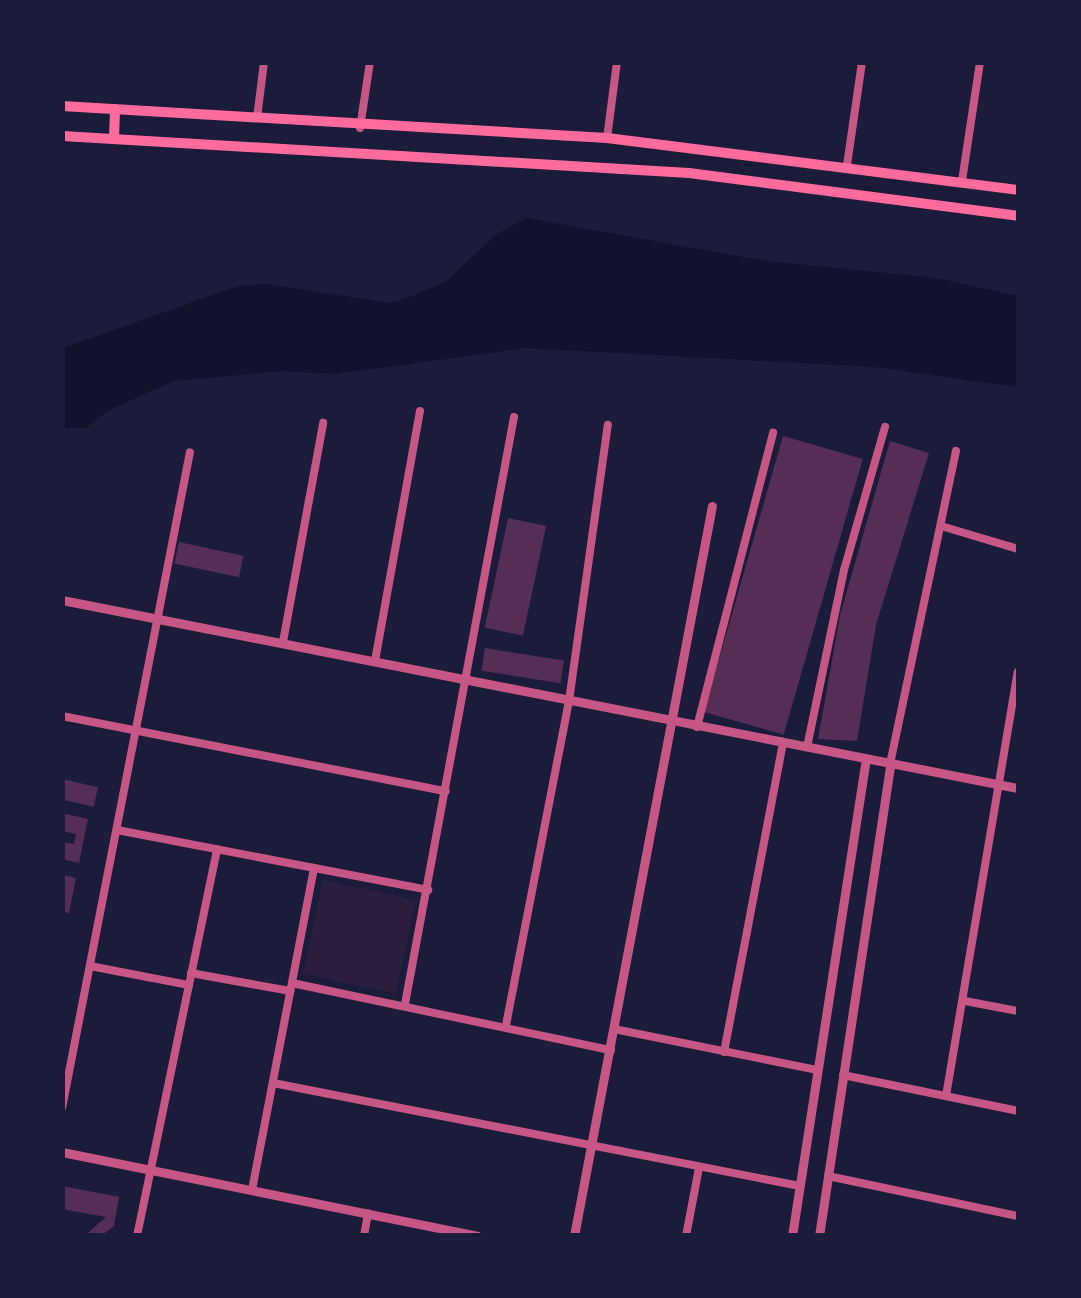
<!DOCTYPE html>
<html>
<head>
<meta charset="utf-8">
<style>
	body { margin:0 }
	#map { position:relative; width:1081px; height:1298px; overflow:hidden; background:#1b1b3a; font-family:"Space Grotesk",sans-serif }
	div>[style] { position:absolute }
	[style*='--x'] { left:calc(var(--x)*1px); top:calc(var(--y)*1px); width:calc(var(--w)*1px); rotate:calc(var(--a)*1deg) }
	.green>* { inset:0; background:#2a1e3b; transform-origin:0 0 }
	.water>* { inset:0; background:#12122b }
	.building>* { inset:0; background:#542f53; transform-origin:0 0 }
	.minor>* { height:8px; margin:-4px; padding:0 4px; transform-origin:4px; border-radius:4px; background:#c65784 }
	.tertiary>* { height:9px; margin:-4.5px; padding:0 4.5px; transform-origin:4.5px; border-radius:4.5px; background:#c65784 }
	.secondary>* { height:10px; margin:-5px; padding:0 5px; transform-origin:5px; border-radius:5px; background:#ff6b9d }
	span { translate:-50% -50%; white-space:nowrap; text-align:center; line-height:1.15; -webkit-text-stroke:10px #1b1b3a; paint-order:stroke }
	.frame { position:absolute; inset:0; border:65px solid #1b1b3a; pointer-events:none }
</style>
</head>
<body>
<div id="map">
	<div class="green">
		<div style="left:323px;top:880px;width:95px;height:96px;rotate:12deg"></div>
	</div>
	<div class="water">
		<div style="clip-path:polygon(526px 218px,766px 261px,936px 278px,1018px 296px,1018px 387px,874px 367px,526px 348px,335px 374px,282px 371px,174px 381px,109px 410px,86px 428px,63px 428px,63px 348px,238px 286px,267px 284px,389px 303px,410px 297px,446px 282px,495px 235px)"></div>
	</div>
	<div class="building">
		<div style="left:783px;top:436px;width:83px;height:287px;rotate:16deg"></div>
		<div style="clip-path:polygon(890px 441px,929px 453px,876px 625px,857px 741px,818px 739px,840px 615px)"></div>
		<div style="left:508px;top:518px;width:39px;height:112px;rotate:12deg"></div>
		<div style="left:179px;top:542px;width:66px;height:22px;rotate:12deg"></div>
		<div style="left:485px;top:648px;width:80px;height:23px;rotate:9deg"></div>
		<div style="left:62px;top:779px;width:37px;height:20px;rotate:13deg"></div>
		<div style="clip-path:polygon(62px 813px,88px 819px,79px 863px,62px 859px,62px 842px,74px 844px,76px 834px,62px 831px)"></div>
		<div style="clip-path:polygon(62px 875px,76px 878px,69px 913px,62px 912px)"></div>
		<div style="clip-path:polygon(62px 1186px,119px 1197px,114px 1226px,101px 1236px,84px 1236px,106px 1217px,62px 1209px)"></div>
	</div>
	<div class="minor">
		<div style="--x:257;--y:118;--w:56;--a:-82.9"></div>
		<div style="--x:360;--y:128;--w:67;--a:-81.4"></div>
		<div style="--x:607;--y:138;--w:77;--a:-82.5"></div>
		<div style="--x:847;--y:165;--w:104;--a:-81.7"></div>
		<div style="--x:962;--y:181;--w:120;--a:-81.4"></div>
		<div style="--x:941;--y:526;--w:80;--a:16.6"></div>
		<div style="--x:283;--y:642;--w:223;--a:-79.6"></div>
		<div style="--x:375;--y:661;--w:254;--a:-79.8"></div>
		<div style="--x:62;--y:716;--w:391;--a:11.1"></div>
		<div style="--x:697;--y:727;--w:304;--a:-75.5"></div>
		<div style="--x:807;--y:747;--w:181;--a:-78.2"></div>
		<div style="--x:844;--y:570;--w:149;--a:-74"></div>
		<div style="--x:890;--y:764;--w:320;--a:-78.1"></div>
		<div style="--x:117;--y:830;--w:317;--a:10.9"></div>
		<div style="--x:90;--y:966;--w:101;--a:10.9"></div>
		<div style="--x:191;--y:973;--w:101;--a:10.3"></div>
		<div style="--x:292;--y:983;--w:326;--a:11.9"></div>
		<div style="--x:965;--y:1001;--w:54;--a:10.7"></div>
		<div style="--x:405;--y:1004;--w:597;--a:-79.48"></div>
		<div style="--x:506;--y:1025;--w:330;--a:-79"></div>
		<div style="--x:569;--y:701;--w:279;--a:-82"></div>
		<div style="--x:614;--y:1029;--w:208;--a:11.4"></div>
		<div style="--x:724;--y:1052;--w:316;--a:-79.2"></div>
		<div style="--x:843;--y:1075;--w:179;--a:11.6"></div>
		<div style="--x:273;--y:1083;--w:537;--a:11.06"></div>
		<div style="--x:946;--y:1096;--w:430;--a:-80.4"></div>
		<div style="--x:62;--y:1108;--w:668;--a:-78.96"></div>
		<div style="--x:828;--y:1176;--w:194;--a:11.9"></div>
		<div style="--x:252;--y:1190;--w:328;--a:-79.1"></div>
		<div style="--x:137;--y:1236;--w:395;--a:-78.3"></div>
		<div style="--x:364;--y:1236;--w:23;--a:-80"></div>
		<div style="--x:686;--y:1236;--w:69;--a:-79.2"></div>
	</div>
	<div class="tertiary">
		<div style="--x:62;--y:600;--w:974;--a:11.13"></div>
		<div style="--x:62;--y:1152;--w:424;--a:11.4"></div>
		<div style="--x:574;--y:1236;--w:743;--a:-79.3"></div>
		<div style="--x:792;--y:1236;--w:483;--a:-81.2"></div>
		<div style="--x:819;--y:1236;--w:477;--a:-81.4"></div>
	</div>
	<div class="secondary">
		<div style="--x:62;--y:106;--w:546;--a:3.36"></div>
		<div style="--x:607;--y:138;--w:414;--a:7.2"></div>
		<div style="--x:62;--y:136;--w:628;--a:3.38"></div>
		<div style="--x:689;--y:173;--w:332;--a:7.4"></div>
		<div style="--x:114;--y:139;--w:30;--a:-88"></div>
	</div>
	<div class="frame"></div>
</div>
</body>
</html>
